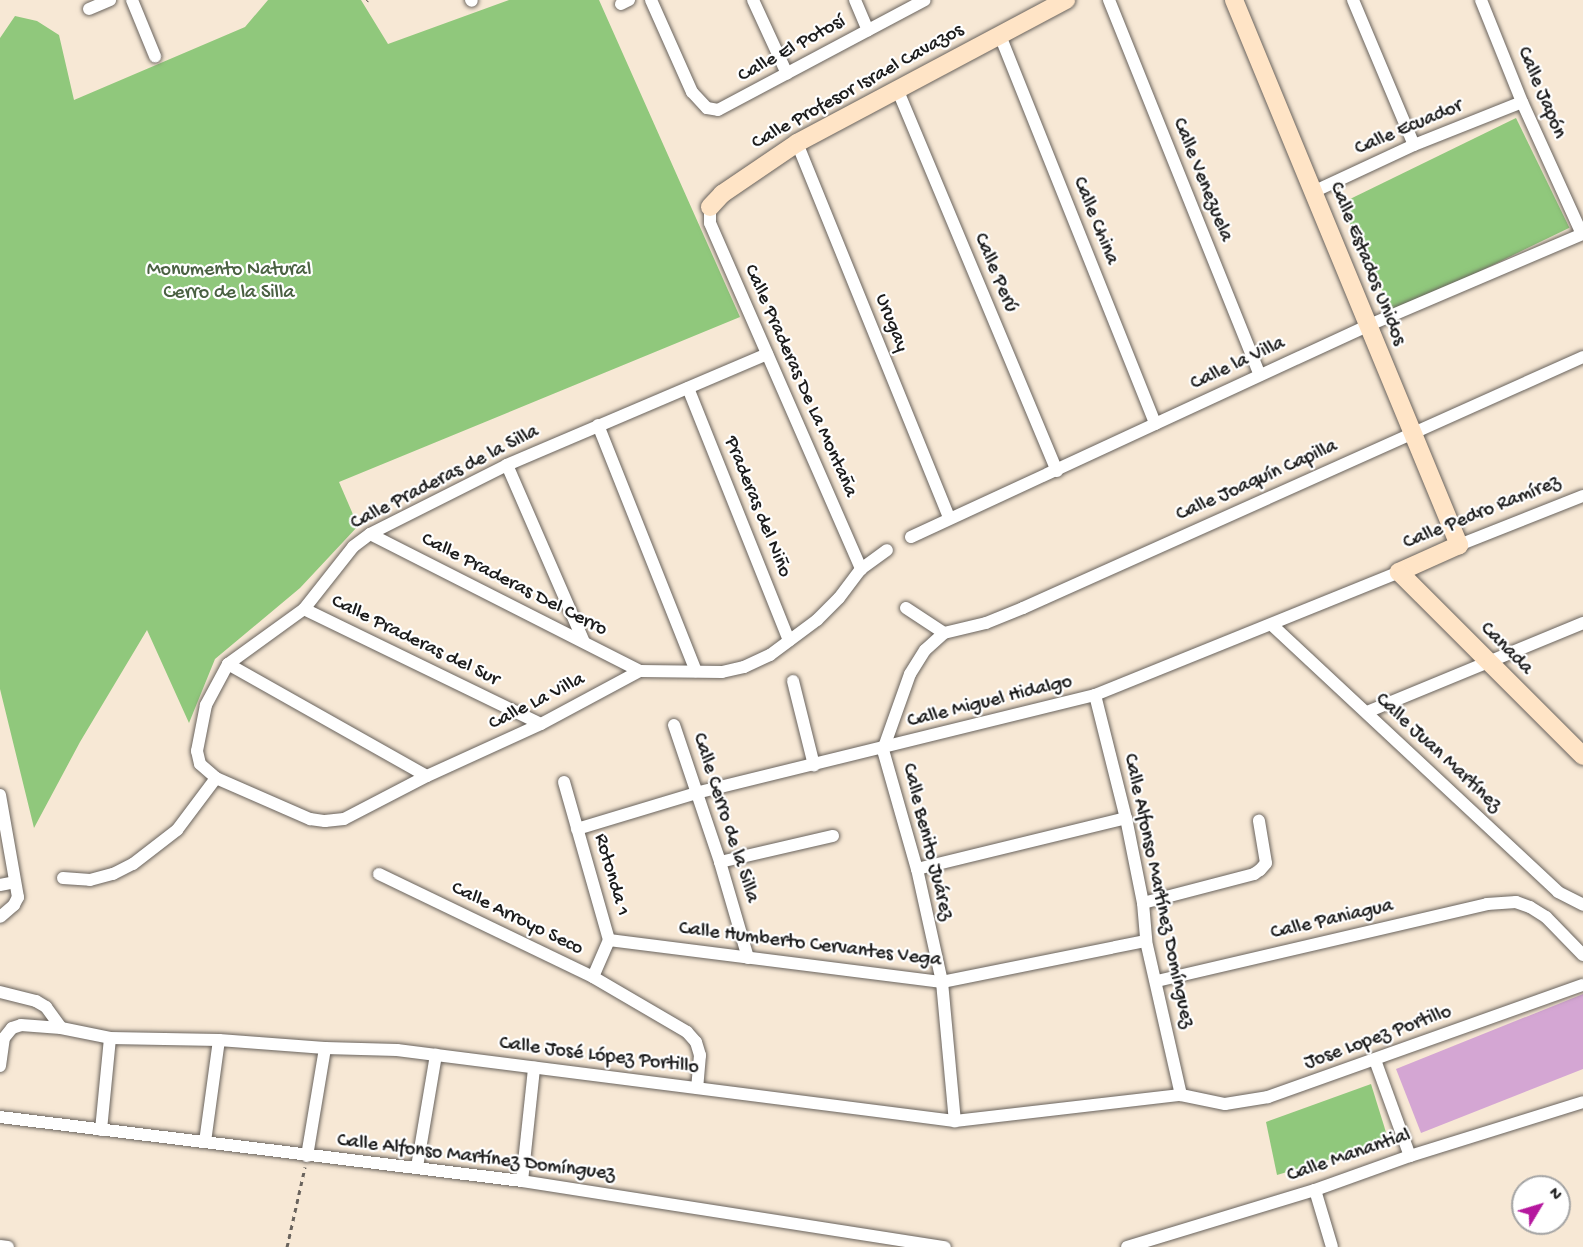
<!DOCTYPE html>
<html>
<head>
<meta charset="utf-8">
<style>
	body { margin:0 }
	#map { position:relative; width:1583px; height:1247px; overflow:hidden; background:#f7e8d5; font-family:"Gochi Hand",sans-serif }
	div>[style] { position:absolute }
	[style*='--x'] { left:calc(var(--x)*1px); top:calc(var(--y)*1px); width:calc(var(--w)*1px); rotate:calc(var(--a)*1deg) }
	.green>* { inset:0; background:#90c87c; transform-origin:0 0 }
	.building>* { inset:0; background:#d4a6d3 }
	.path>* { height:3px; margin-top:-1.5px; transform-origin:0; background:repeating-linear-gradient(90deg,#69635d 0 4.5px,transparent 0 9px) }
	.roads { filter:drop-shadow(0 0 2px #69635d) drop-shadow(0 0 2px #69635d) }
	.street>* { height:12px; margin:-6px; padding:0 6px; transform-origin:6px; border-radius:6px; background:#fff }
	.secondary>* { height:18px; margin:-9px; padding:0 9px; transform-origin:9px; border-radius:9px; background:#ffe4c6 }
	span { translate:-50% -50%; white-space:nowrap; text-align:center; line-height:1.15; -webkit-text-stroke:4.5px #fff; paint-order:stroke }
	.street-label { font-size:20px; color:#1c1c1c }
	.park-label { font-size:20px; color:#4a6142 }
	.north { position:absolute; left:1511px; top:1175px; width:60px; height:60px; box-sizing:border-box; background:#fff; border:2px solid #a4a4a4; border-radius:50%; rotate:52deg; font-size:16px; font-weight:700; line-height:24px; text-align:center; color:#1c1c1c }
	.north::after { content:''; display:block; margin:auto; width:21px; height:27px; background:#b5179e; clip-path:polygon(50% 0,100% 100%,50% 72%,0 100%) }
</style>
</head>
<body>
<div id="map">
	<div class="green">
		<div style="clip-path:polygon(268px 0,361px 0,388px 44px,509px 0,599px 0,740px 317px,339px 482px,358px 526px,300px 588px,215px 659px,189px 723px,147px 630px,80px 742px,34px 828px,0 689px,0 38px,15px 16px,37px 21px,59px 35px,74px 100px,245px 27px)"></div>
		<div style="left:1516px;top:118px;width:122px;height:196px;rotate:64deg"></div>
		<div style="clip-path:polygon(1371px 1084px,1389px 1142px,1277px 1175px,1266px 1122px)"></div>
	</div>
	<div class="building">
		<div style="clip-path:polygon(1583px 994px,1583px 1069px,1421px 1133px,1396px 1069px)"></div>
	</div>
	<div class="path">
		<div style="--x:367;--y:1;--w:1;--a:-45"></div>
		<div style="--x:287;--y:1247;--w:82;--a:-77.3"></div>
	</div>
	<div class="roads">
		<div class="street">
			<div style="--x:132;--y:0;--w:61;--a:67.7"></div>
			<div style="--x:471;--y:0;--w:1;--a:45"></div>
			<div style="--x:651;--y:0;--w:101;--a:66"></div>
			<div style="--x:692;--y:92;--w:22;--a:47"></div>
			<div style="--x:707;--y:108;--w:11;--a:10"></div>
			<div style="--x:718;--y:110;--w:234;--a:-28"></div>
			<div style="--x:753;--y:0;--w:81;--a:65.3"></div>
			<div style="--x:855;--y:0;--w:33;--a:67"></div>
			<div style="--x:1109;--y:0;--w:404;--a:68.1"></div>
			<div style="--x:1353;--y:0;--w:157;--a:67.2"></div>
			<div style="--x:1481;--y:0;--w:110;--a:68.1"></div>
			<div style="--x:1522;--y:102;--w:145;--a:65.6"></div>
			<div style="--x:621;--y:4;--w:9;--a:-27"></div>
			<div style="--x:89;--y:9;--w:23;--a:-23"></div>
			<div style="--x:999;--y:33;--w:421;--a:68.2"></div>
			<div style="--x:898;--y:91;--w:412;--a:67.3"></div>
			<div style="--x:797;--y:143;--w:405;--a:67.9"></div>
			<div style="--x:1313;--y:192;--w:111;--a:-25"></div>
			<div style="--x:1414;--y:145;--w:116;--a:-21.7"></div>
			<div style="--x:710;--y:207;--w:16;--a:90"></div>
			<div style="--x:710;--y:223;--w:378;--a:66.4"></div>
			<div style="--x:767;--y:354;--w:283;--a:156.9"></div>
			<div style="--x:507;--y:465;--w:153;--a:153.3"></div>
			<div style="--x:370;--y:534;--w:21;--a:143"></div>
			<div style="--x:353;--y:547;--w:79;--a:128.3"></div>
			<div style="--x:304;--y:609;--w:94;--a:144.1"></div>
			<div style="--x:228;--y:664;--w:47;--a:118.2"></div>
			<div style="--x:206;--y:705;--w:47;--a:101.1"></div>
			<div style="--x:197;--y:751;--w:13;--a:77"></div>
			<div style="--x:200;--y:764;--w:21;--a:41"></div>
			<div style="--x:216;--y:778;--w:103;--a:23.6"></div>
			<div style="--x:310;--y:819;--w:15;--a:8"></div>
			<div style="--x:325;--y:821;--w:19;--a:-6"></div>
			<div style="--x:344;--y:819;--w:93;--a:-27.4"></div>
			<div style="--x:427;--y:776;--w:125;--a:-24.5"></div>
			<div style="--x:541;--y:724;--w:112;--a:-28.2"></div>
			<div style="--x:640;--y:671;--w:82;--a:0.7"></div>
			<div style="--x:722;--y:672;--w:23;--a:-13"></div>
			<div style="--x:744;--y:667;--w:29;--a:-25"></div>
			<div style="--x:770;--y:655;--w:59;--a:-36.7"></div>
			<div style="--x:817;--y:620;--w:31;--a:-45"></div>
			<div style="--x:839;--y:598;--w:36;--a:-53"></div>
			<div style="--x:861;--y:569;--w:32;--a:-36"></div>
			<div style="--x:688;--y:388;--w:272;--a:68.2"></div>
			<div style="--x:598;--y:425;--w:265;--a:68.3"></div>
			<div style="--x:507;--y:465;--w:193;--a:66.5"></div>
			<div style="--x:370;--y:534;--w:303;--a:26.9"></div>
			<div style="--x:911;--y:537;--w:502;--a:-24.83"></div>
			<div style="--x:1367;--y:326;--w:235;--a:-23.1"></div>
			<div style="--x:1459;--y:545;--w:133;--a:-21.6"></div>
			<div style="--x:906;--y:608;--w:45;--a:33.3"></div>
			<div style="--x:944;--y:633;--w:25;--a:138"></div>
			<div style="--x:925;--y:650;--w:28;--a:122"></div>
			<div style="--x:910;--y:674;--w:81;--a:109.6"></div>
			<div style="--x:883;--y:750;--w:124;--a:74.1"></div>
			<div style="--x:917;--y:869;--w:116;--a:77.5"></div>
			<div style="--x:942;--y:982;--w:140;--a:84.7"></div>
			<div style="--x:304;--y:609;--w:263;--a:25.9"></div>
			<div style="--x:1272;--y:625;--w:391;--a:43"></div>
			<div style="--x:1558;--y:892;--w:28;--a:27"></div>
			<div style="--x:944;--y:633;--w:43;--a:-13.4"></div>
			<div style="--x:986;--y:623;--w:40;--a:-22"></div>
			<div style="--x:1023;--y:608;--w:614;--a:-24.14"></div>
			<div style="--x:228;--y:664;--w:228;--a:29.4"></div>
			<div style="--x:793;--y:681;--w:87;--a:76"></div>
			<div style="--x:1095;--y:695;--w:127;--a:75.9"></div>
			<div style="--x:1126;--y:818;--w:87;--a:78.7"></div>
			<div style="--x:1143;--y:903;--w:38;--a:85"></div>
			<div style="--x:1146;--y:941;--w:158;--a:77.2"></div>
			<div style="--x:1367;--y:712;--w:234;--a:-22.4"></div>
			<div style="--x:674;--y:725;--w:145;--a:71.4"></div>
			<div style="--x:720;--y:862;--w:100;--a:73.7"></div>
			<div style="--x:564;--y:782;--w:164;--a:74.1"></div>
			<div style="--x:609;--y:940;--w:40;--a:113.4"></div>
			<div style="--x:0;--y:795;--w:104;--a:80"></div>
			<div style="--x:18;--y:897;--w:9;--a:117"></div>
			<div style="--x:14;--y:905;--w:18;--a:139"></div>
			<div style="--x:577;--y:829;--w:124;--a:-16.8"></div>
			<div style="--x:696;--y:793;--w:411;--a:-13.8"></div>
			<div style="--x:1095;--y:695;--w:328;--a:-22"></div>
			<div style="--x:720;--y:862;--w:116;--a:-13"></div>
			<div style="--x:917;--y:869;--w:215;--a:-13.7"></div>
			<div style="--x:379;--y:874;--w:237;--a:25.7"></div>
			<div style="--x:593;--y:977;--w:109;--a:30.3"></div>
			<div style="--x:687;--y:1032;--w:13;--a:48"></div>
			<div style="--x:696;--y:1042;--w:14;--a:73"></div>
			<div style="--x:700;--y:1055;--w:33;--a:95"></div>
			<div style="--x:63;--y:878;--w:27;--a:4"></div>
			<div style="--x:90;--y:880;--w:24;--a:-15"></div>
			<div style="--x:113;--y:874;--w:22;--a:-27"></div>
			<div style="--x:133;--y:864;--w:56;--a:-37.7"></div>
			<div style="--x:177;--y:830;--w:65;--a:-53.1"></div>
			<div style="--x:0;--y:885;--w:15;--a:-11"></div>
			<div style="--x:1143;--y:903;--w:115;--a:-14.6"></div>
			<div style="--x:1254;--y:874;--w:7;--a:-34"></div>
			<div style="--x:1260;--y:870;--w:9;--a:-49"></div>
			<div style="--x:1266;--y:863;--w:43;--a:-99.5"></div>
			<div style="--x:609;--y:940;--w:336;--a:7.2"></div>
			<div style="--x:942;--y:982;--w:208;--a:-11.4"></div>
			<div style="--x:1157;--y:981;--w:339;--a:-13.1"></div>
			<div style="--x:1487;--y:904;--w:29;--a:-4"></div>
			<div style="--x:1516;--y:902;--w:15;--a:20"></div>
			<div style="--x:1530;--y:907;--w:19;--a:32"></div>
			<div style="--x:1546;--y:917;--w:53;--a:45.8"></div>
			<div style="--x:0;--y:992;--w:37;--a:14"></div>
			<div style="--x:36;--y:1001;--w:12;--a:31"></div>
			<div style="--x:46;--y:1007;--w:26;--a:54"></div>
			<div style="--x:1375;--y:1060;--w:102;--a:70"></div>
			<div style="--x:0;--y:1066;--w:28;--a:-82"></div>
			<div style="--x:4;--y:1038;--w:13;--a:-51"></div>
			<div style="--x:12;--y:1028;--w:9;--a:-18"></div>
			<div style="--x:21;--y:1025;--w:40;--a:4.3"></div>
			<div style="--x:61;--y:1028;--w:50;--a:11.5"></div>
			<div style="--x:110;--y:1038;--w:109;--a:1.1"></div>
			<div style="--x:219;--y:1040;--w:106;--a:4.3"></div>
			<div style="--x:325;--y:1048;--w:72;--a:1.6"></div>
			<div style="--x:397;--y:1050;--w:562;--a:7.25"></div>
			<div style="--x:955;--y:1121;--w:227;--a:-6.6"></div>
			<div style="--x:1181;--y:1095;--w:45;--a:11.6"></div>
			<div style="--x:1225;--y:1104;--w:44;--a:-9.2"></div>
			<div style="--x:1268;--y:1097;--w:334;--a:-19.6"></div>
			<div style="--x:0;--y:1117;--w:526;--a:6.99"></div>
			<div style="--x:522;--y:1181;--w:428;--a:8.9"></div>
			<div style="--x:101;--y:1130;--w:92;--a:-84.4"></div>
			<div style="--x:205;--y:1142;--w:103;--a:-82.2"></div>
			<div style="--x:307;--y:1156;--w:109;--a:-80.5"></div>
			<div style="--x:417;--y:1167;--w:114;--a:-80.4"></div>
			<div style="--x:522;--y:1181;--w:114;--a:-83.9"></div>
			<div style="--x:1315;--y:1190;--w:59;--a:73.4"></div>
			<div style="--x:0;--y:1246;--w:8;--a:7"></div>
			<div style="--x:1127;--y:1247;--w:196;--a:-16.9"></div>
			<div style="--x:1315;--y:1190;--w:101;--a:-19.7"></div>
			<div style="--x:1410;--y:1156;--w:181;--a:-17.3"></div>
		</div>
		<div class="secondary">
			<div style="--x:1234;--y:0;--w:590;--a:67.57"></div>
			<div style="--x:1459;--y:545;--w:66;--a:155.8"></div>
			<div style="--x:1399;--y:572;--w:260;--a:45"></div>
			<div style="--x:710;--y:207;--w:18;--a:-47"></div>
			<div style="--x:722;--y:194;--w:91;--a:-34.2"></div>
			<div style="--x:797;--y:143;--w:305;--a:-28"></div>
		</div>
	</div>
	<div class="street-label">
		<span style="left:792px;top:49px;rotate:-29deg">Calle El Potosí</span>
		<span style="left:858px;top:87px;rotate:-29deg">Calle Profesor Israel Cavazos</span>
		<span style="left:1541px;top:93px;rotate:67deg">Calle Japón</span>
		<span style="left:1409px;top:128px;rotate:-23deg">Calle Ecuador</span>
		<span style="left:1202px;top:180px;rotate:68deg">Calle Venezuela</span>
		<span style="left:1095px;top:221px;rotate:68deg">Calle China</span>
		<span style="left:1367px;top:264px;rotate:68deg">Calle Estados Unidos</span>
		<span style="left:995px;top:273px;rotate:67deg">Calle Perú</span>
		<span style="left:891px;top:323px;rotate:68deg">Urugay</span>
		<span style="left:1238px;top:364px;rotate:-25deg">Calle la Villa</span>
		<span style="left:800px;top:381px;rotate:66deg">Calle Praderas De La Montaña</span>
		<span style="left:445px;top:478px;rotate:-27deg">Calle Praderas de la Silla</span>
		<span style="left:1257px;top:481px;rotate:-24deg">Calle Joaquín Capilla</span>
		<span style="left:757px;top:507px;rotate:68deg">Praderas del Niño</span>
		<span style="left:1482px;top:513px;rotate:-22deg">Calle Pedro Ramírez</span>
		<span style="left:514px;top:585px;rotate:27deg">Calle Praderas Del Cerro</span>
		<span style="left:415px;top:641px;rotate:26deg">Calle Praderas del Sur</span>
		<span style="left:1506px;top:649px;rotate:45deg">Canada</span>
		<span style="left:537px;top:702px;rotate:-27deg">Calle La Villa</span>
		<span style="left:990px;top:702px;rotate:-14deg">Calle Miguel Hidalgo</span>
		<span style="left:1438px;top:753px;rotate:43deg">Calle Juan Martínez</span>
		<span style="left:725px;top:818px;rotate:72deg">Calle Cerro de la Silla</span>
		<span style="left:927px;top:842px;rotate:76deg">Calle Benito Juárez</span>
		<span style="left:611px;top:875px;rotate:74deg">Rotonda 1</span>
		<span style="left:1158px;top:891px;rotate:78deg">Calle Alfonso Martínez Domínguez</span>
		<span style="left:517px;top:919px;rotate:26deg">Calle Arroyo Seco</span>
		<span style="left:1332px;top:920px;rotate:-13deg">Calle Paniagua</span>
		<span style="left:810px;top:945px;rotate:7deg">Calle Humberto Cervantes Vega</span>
		<span style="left:1378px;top:1038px;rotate:-20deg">Jose Lopez Portillo</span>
		<span style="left:599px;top:1056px;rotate:7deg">Calle José López Portillo</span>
		<span style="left:1349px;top:1156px;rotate:-19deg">Calle Manantial</span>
		<span style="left:476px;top:1158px;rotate:7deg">Calle Alfonso Martínez Domínguez</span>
	</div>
	<div class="park-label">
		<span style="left:229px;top:282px">Monumento Natural<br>Cerro de la Silla</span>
	</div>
	<div class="north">N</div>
</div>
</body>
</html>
